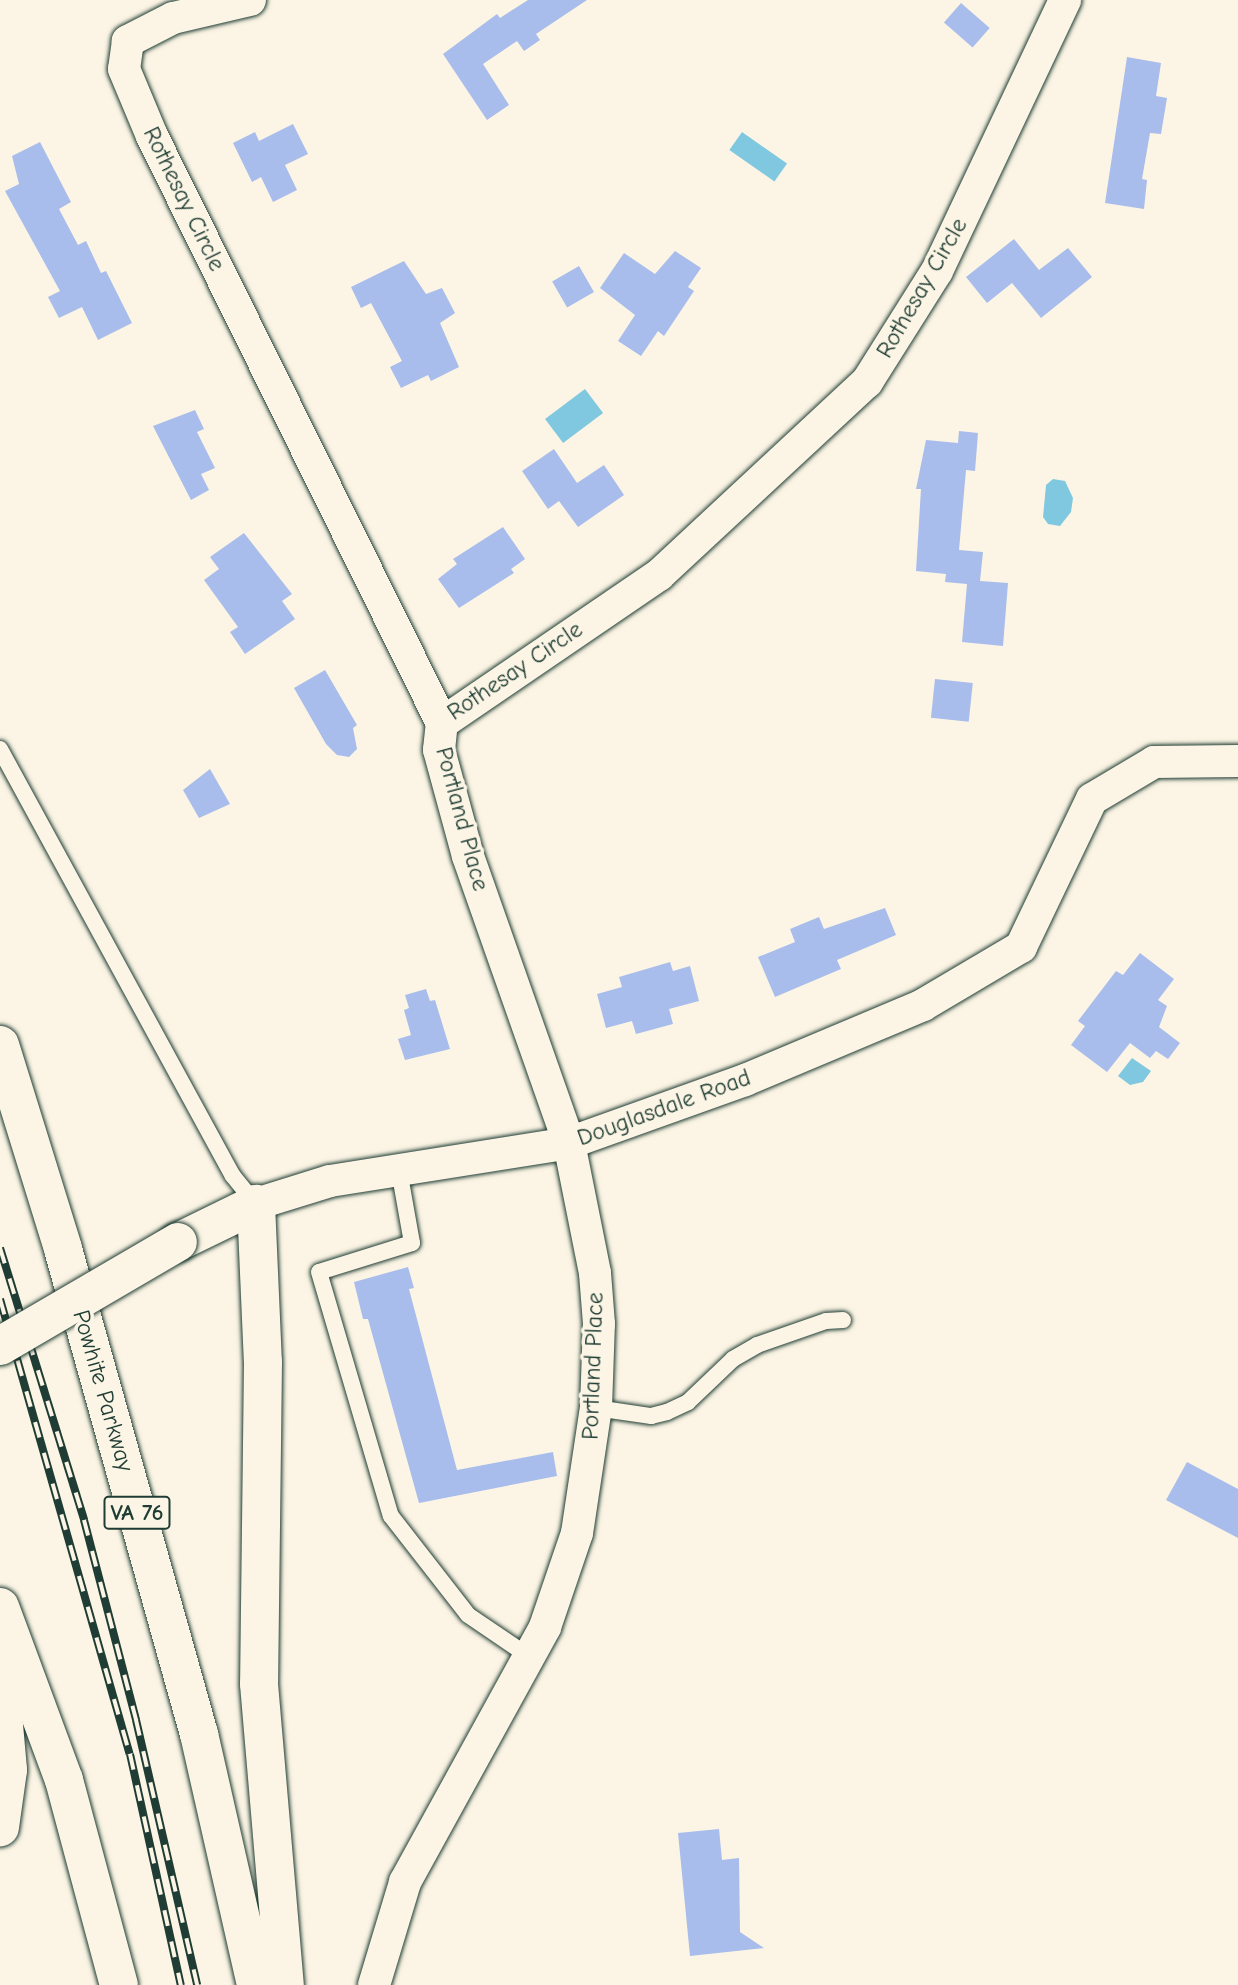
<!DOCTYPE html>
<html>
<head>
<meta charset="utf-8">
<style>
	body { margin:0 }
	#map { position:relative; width:1238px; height:1985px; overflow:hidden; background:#fcf5e5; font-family:"Comic Neue",sans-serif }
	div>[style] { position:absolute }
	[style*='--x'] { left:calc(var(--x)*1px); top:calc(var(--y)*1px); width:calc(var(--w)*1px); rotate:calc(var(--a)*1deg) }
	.water>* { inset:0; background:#7fc8e0; transform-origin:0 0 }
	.building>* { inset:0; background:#a8bdeb; transform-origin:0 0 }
	.roads { filter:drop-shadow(0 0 2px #1f3d34) drop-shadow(0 0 2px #1f3d34) }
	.service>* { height:16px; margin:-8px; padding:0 8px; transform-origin:8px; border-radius:8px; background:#fcf5e5 }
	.minor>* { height:32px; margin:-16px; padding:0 16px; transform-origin:16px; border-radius:16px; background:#fcf5e5 }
	.tertiary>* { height:38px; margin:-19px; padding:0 19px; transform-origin:19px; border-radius:19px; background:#fcf5e5 }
	.motorway>* { height:38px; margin:-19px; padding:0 19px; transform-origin:19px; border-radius:19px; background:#fcf5e5 }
	.rail>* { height:8px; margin-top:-4px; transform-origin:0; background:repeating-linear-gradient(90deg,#fcf5e5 0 16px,#1f3d34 0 32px); box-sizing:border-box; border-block:2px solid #1f3d34 }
	.bridges { filter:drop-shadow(0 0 2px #1f3d34) drop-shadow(0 0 2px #1f3d34) }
	.tertiary-bridge>* { height:38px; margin:-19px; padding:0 19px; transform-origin:19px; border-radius:19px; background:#fcf5e5 }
	span { translate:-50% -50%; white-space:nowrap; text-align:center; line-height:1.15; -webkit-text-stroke:7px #fcf5e5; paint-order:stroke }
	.shield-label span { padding:2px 5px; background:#fcf5e5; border:2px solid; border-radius:5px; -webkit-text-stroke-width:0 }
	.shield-label { font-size:23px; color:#1f3d34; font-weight:700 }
	.street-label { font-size:24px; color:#1f3d34 }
</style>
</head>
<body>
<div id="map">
	<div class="water">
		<div style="left:742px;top:132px;width:55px;height:22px;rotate:35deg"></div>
		<div style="left:585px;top:389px;width:30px;height:50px;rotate:53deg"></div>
		<div style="clip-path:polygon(1053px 479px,1065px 481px,1073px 498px,1071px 512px,1060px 526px,1048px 524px,1043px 517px,1046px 485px)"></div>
		<div style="clip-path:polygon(1132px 1058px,1151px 1071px,1143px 1082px,1130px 1085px,1118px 1076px)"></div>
	</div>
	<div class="building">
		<div style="clip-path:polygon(528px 0,587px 0,536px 34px,540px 40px,524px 51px,517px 41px,483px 64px,509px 105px,487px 120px,443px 54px,497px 14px,500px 18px)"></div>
		<div style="left:961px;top:3px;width:38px;height:26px;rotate:41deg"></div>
		<div style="clip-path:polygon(1127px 57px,1161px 63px,1156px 96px,1167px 98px,1161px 134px,1150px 133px,1142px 179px,1147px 180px,1144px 209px,1105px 203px)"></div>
		<div style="clip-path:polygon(293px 124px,308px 154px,285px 165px,297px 190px,273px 202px,261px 177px,252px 182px,233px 143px,255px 132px,259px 141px)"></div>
		<div style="clip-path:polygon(40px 142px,71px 202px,59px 209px,78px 245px,86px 241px,101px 273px,106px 271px,132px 323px,98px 340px,82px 307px,59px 318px,48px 297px,60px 291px,5px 191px,19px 184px,12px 156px)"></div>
		<div style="clip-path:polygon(1014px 239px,1039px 270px,1068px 248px,1092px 277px,1041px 318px,1012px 283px,987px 303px,966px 277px)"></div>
		<div style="clip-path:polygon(675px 251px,701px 268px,688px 287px,694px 291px,664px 336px,658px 331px,641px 356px,618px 341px,635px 315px,600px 288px,624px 253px,655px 274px)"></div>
		<div style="clip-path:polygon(404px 261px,426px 294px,442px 288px,455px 313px,440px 323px,459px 367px,431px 381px,428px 375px,401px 388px,390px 367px,402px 361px,371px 303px,361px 308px,351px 287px)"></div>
		<div style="left:579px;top:266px;width:30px;height:31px;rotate:60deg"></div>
		<div style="clip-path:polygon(195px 410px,204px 429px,197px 432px,215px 468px,201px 474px,209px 490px,191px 500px,153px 426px)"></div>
		<div style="clip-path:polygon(959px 431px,978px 433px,975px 471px,966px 470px,959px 550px,983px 552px,980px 581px,1008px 583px,1003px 646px,962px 642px,967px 584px,945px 582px,946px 574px,916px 571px,921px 489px,916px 489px,926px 440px,958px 443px)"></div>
		<div style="clip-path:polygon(554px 449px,577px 483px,604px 465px,624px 495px,578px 527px,559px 501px,548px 509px,522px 471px)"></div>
		<div style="clip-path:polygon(503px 527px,525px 559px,511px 569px,514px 573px,459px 608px,438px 579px,457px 564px,453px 559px)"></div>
		<div style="clip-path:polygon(244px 533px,292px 594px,282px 601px,295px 619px,245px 654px,230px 632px,238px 627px,204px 580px,219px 569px,210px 557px)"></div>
		<div style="clip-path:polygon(325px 670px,357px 725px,353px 728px,357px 749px,349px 757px,337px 755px,326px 744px,294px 688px)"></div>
		<div style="left:935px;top:679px;width:38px;height:39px;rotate:6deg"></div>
		<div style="clip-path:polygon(210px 769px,230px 804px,199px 818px,183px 790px)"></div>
		<div style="clip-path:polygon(885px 908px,896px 935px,837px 960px,841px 969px,775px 997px,758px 957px,795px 942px,790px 929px,819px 917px,824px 929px)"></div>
		<div style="clip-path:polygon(1140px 953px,1174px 979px,1158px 1000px,1167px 1006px,1159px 1027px,1180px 1043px,1168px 1059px,1156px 1051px,1150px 1058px,1130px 1043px,1107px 1072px,1071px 1045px,1085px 1026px,1078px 1021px,1116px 971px,1123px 975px)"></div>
		<div style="clip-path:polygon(670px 962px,673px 971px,690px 966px,699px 1001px,669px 1009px,673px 1024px,636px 1034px,632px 1021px,606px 1028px,597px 994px,622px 987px,619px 977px)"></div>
		<div style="clip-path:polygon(426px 989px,430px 1001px,435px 1000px,450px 1049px,405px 1060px,398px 1039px,411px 1035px,404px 1010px,409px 1008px,405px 995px)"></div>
		<div style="clip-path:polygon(408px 1267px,414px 1288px,409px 1289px,457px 1470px,553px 1452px,557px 1476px,419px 1503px,368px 1319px,363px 1319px,354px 1282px)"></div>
		<div style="clip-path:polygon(1187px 1462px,1238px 1489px,1238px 1538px,1166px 1500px)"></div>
		<div style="clip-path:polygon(719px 1829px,722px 1860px,739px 1858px,740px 1932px,764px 1948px,690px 1956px,678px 1833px)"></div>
	</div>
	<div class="roads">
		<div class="service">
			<div style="--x:0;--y:749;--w:486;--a:61.4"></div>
			<div style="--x:233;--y:1176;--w:36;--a:51"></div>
			<div style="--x:399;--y:1170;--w:74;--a:79.9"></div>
			<div style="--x:412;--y:1243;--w:97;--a:162.7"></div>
			<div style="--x:319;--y:1272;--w:254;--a:73.6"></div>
			<div style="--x:391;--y:1516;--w:125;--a:52.1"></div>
			<div style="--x:468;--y:1615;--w:75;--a:34.1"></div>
			<div style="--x:596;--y:1408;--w:56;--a:8.3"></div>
			<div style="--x:651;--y:1416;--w:16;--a:-14"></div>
			<div style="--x:667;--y:1412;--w:23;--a:-25"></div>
			<div style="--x:688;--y:1402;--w:62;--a:-43.7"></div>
			<div style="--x:733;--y:1359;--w:28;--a:-30"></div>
			<div style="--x:757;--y:1345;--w:73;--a:-19.2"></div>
			<div style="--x:826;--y:1321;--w:17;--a:-3"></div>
		</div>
		<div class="minor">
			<div style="--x:250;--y:0;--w:79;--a:166.8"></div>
			<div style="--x:173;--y:18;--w:51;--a:152.9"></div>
			<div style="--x:128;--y:41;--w:28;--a:98"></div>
			<div style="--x:124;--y:69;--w:73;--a:67.3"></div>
			<div style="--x:152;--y:136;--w:655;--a:63.71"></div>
			<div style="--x:442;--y:723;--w:263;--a:-34.3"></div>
			<div style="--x:659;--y:575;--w:284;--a:-42.9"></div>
			<div style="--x:867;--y:382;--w:131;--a:-57.8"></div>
			<div style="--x:937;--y:271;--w:300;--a:-64.7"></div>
			<div style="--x:256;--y:1204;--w:77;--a:-17.3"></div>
			<div style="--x:330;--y:1181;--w:242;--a:-9"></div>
			<div style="--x:569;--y:1143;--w:187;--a:-19.7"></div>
			<div style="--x:745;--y:1080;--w:193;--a:-22.8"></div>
			<div style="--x:923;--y:1005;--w:114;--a:-30.6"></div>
			<div style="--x:1021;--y:947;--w:164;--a:-64.4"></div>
			<div style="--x:1092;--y:799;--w:72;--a:-30.8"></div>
			<div style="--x:1154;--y:762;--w:84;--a:-0.7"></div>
			<div style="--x:374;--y:1985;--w:108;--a:-73.2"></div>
			<div style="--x:405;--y:1882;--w:291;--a:-61.2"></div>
			<div style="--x:545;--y:1627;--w:99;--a:-71.2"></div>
			<div style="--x:577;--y:1533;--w:126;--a:-81.4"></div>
			<div style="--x:596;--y:1408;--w:84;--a:-88"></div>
			<div style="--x:599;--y:1324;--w:51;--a:-94.5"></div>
			<div style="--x:595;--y:1273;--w:133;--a:-101.3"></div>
			<div style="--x:569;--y:1143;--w:304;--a:-109.4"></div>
			<div style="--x:468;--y:856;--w:110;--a:-105.3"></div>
			<div style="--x:439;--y:750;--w:27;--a:-84"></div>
		</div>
		<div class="tertiary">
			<div style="--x:178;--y:1242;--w:87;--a:-26"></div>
		</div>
		<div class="motorway">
			<div style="--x:0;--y:1045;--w:214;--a:72.8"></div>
			<div style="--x:63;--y:1249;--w:504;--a:74.34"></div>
			<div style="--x:199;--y:1734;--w:257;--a:77.2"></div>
			<div style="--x:256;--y:1204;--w:158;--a:87.5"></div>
			<div style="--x:263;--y:1362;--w:322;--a:90.7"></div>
			<div style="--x:259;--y:1684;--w:302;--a:85.1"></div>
			<div style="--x:0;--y:1607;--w:184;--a:69.7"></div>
			<div style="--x:64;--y:1780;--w:212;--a:75"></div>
			<div style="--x:0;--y:1680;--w:90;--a:84.9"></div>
			<div style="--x:8;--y:1770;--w:58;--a:98"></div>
		</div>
	</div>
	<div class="rail">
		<div style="--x:0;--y:1248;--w:285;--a:72.8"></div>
		<div style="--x:84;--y:1520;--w:207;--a:75.4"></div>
		<div style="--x:136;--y:1720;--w:272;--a:77"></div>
		<div style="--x:0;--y:1299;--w:473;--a:74.1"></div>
		<div style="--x:130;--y:1754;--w:237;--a:77.6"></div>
	</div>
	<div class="bridges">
		<div class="tertiary-bridge">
			<div style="--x:0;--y:1346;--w:206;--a:-30.3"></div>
		</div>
	</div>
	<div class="shield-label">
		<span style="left:137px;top:1513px">VA 76</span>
	</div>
	<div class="street-label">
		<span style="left:184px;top:199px;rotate:64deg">Rothesay Circle</span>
		<span style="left:922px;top:288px;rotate:-60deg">Rothesay Circle</span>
		<span style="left:515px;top:671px;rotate:-34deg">Rothesay Circle</span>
		<span style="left:462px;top:819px;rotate:75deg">Portland Place</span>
		<span style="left:664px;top:1108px;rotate:-20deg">Douglasdale Road</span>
		<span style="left:593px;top:1366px;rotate:-88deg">Portland Place</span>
		<span style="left:103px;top:1391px;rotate:74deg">Powhite Parkway</span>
	</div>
</div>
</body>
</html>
